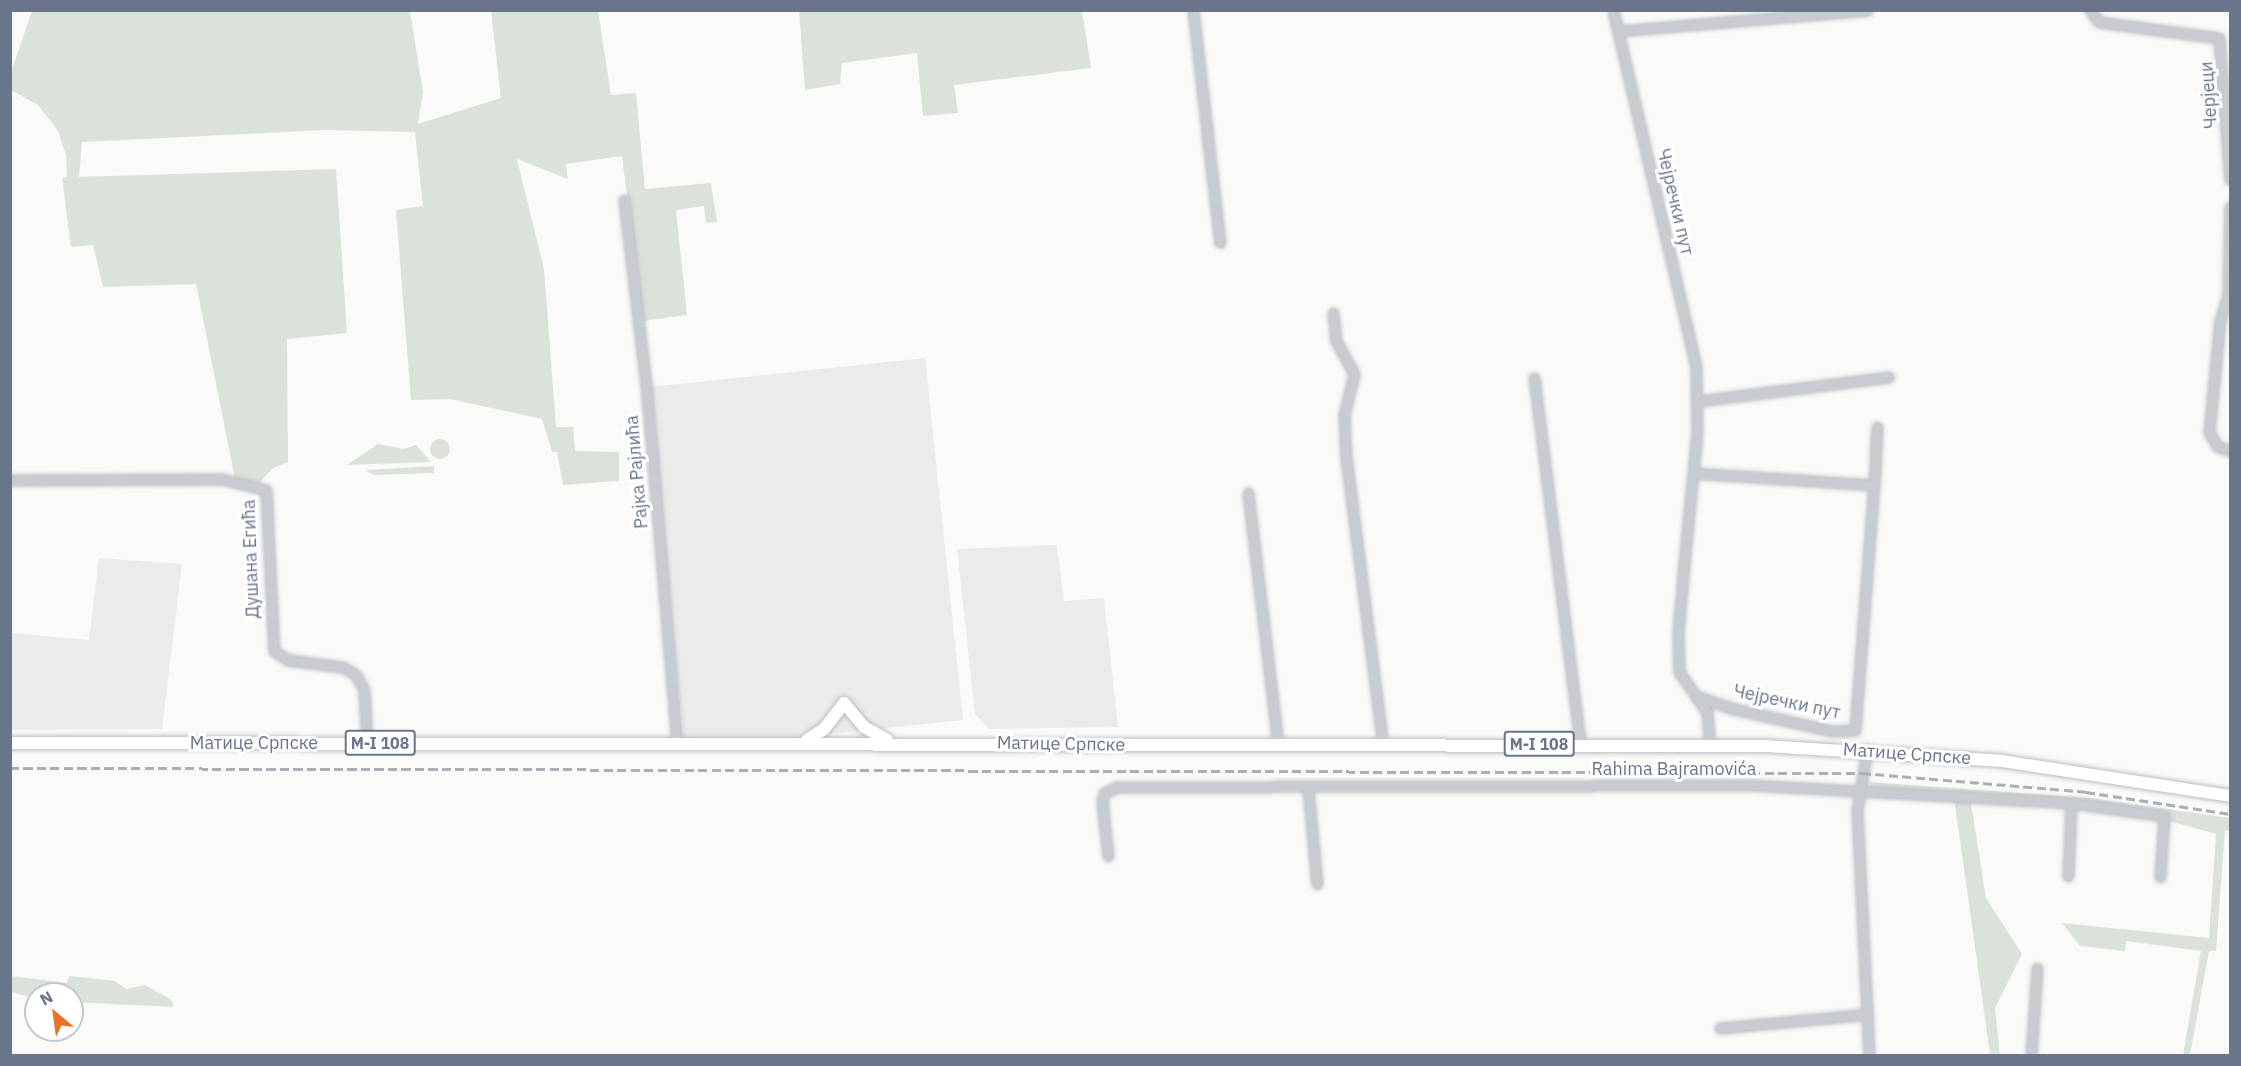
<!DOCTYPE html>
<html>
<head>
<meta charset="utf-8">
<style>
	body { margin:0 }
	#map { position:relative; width:2241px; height:1066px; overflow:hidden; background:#fafaf8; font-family:"IBM Plex Sans",sans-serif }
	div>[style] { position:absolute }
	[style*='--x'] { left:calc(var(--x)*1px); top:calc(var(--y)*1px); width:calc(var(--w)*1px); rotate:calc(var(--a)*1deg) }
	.built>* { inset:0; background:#ebebeb; transform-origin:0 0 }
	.green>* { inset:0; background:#dbe2d9 }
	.round { border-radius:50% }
	.roads { filter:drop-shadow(0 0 2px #bbbec3) drop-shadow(0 0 2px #bbbec3) }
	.minor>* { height:9px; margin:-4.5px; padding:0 4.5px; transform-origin:4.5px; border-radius:4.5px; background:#c8cbcf }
	.major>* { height:12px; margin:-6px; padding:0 6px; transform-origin:6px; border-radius:6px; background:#fff }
	.rail>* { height:3px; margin-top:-1.5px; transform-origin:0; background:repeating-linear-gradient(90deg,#aaaeb6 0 9px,transparent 0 13.5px) }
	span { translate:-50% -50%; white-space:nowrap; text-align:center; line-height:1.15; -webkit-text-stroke:6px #fff; paint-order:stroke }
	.shield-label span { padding:2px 4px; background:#fff; border:2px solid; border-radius:4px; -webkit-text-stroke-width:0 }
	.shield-label { font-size:16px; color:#68758a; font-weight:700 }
	.street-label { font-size:18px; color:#68758a }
	.frame { position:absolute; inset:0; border:12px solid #68758a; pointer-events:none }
	.north { position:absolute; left:24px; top:982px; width:60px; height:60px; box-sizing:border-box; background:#fff; border:2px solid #c3c8d0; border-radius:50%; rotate:331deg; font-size:16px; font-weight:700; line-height:24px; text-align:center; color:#68758a }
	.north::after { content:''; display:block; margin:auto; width:21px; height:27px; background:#eb7327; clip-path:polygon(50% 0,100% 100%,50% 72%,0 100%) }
</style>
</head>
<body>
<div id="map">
	<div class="built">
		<div style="left:925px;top:358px;width:364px;height:279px;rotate:84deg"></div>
		<div style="clip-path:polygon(1057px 545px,1064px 601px,1104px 598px,1118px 727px,989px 729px,975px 714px,957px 549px)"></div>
		<div style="clip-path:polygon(99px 558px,182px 564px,162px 729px,11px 730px,11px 633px,89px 640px)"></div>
	</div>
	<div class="green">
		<div style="clip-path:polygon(32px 11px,410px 11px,423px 92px,418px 124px,501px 98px,491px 11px,598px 11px,611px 95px,636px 93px,645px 189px,711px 183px,717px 222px,706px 223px,704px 206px,676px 210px,687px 315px,643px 321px,622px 156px,566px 164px,568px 179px,517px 159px,544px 269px,556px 427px,573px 427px,575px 451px,619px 452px,619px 481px,563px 485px,557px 452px,552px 452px,542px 419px,450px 399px,411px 400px,396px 210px,423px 206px,415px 132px,327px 130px,82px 142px,79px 177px,336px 169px,347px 333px,287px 339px,288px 462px,273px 468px,259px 483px,235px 479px,196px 284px,103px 287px,93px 245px,71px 247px,62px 178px,67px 177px,66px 155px,58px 131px,38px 105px,11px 90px,11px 72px)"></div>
		<div style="clip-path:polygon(799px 11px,1082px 11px,1091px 68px,954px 85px,958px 113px,923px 116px,917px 53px,842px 63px,840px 84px,805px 90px)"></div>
		<div class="round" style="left:430px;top:439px;width:20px;height:20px"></div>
		<div style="clip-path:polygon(378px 444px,404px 449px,416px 445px,431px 462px,347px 465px)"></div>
		<div style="clip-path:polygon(434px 466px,434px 473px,374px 475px,366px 470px)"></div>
		<div style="clip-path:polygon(1870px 782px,2090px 798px,2230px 818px,2230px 831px,2225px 830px,2216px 951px,2209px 951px,2190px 1055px,2183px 1055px,2201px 951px,2126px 941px,2125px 951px,2080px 946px,2062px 923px,2209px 938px,2216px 834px,2162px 819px,2163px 814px,1870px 788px)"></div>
		<div style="clip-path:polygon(1970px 797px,1986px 898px,2022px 954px,1995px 1008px,2000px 1055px,1974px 1055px,1990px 1054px,1954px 798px)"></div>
		<div style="clip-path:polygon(11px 976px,67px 983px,69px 976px,115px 981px,126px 989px,145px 985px,172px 1000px,173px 1007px,72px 1002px,72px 994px,36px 994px,36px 999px,11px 992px)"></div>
	</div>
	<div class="roads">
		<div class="minor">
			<div style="--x:1193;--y:10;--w:234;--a:83.4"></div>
			<div style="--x:1613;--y:10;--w:367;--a:76.9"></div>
			<div style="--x:1696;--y:368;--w:64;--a:89.1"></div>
			<div style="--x:1697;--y:432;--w:144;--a:95.6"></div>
			<div style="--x:1683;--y:575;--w:57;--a:95"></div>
			<div style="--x:1678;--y:632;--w:40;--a:88.6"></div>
			<div style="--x:1679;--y:672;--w:29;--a:55"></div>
			<div style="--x:1696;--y:696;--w:36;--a:19"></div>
			<div style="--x:1730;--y:708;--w:105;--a:12.7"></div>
			<div style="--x:1832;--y:731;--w:23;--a:-2"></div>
			<div style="--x:1855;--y:730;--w:246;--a:-85.6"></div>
			<div style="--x:1874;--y:485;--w:181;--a:-176.2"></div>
			<div style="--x:2090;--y:10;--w:15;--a:53"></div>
			<div style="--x:2099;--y:22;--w:121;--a:7.6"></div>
			<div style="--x:2219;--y:38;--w:142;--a:85.6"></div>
			<div style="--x:1618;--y:31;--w:250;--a:-4.8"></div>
			<div style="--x:624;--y:200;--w:194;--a:83.2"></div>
			<div style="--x:647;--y:393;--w:350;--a:85.1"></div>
			<div style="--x:2230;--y:207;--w:89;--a:91.3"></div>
			<div style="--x:2228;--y:296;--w:25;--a:108"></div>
			<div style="--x:2220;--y:320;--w:113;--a:95.6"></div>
			<div style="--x:2209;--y:432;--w:16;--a:60"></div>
			<div style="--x:2217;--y:446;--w:14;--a:21"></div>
			<div style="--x:1333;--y:313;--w:28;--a:84"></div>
			<div style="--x:1336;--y:341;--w:38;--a:61"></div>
			<div style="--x:1354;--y:374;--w:42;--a:103.7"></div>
			<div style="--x:1344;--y:415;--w:42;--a:87.3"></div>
			<div style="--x:1346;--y:457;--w:289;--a:82.7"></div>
			<div style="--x:1534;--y:378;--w:369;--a:82.8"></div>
			<div style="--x:1699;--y:401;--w:191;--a:-7.2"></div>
			<div style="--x:10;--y:480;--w:212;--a:-0.3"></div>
			<div style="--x:222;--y:479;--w:45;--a:14"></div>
			<div style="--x:266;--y:490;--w:161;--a:87.2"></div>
			<div style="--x:274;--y:651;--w:17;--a:33"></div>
			<div style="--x:288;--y:660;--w:55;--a:7.3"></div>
			<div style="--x:343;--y:667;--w:15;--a:32"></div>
			<div style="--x:356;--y:675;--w:17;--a:62"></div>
			<div style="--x:364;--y:690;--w:53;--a:86.8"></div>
			<div style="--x:1874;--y:485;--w:58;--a:-87"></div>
			<div style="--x:1248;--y:493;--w:254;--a:83.2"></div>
			<div style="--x:1697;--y:698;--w:17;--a:54"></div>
			<div style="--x:1707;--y:712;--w:33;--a:85"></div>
			<div style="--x:1867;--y:749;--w:62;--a:99.3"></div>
			<div style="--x:1857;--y:810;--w:246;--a:87.2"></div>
			<div style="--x:1308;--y:789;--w:95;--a:84.6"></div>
			<div style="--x:2071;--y:803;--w:94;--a:8"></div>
			<div style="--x:2164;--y:816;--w:61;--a:93.8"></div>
			<div style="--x:1108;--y:856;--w:54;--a:-96.3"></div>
			<div style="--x:1102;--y:802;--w:9;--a:-77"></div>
			<div style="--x:1104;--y:793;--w:14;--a:-25"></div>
			<div style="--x:1117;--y:787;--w:633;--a:-0.18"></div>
			<div style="--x:1750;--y:785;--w:322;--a:3.2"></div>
			<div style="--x:2071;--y:803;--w:73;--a:92.4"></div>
			<div style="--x:1720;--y:1028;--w:148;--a:-5.4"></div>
			<div style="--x:2031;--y:1056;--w:88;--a:-86.1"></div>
		</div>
		<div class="major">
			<div style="--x:807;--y:740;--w:20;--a:-33"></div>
			<div style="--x:824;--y:729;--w:33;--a:-52"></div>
			<div style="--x:844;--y:703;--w:31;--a:50"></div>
			<div style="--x:864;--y:727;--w:26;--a:29"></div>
			<div style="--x:10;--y:743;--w:1755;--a:0.1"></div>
			<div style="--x:1765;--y:746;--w:237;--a:3.6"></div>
			<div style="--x:2002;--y:761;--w:231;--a:8.7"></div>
		</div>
	</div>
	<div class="rail">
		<div style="--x:10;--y:768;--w:1852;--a:0.15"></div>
		<div style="--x:1862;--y:773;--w:225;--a:4.8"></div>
		<div style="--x:2086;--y:792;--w:146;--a:8.7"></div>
	</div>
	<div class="shield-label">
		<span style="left:380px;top:743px">M-I 108</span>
		<span style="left:1539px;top:744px">M-I 108</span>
	</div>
	<div class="street-label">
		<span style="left:2209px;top:95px;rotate:-94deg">Черјеци</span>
		<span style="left:1675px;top:202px;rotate:77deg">Чејречки пут</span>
		<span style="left:637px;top:472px;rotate:-95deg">Рајка Рајлића</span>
		<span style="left:251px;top:559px;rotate:-92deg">Душана Егића</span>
		<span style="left:1787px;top:702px;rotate:12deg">Чејречки пут</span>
		<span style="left:254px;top:743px">Матице Српске</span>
		<span style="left:1061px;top:744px;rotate:1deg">Матице Српске</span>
		<span style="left:1907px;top:754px;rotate:4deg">Матице Српске</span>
		<span style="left:1674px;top:769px">Rahima Bajramovića</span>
	</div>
	<div class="frame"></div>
	<div class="north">N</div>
</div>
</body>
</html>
